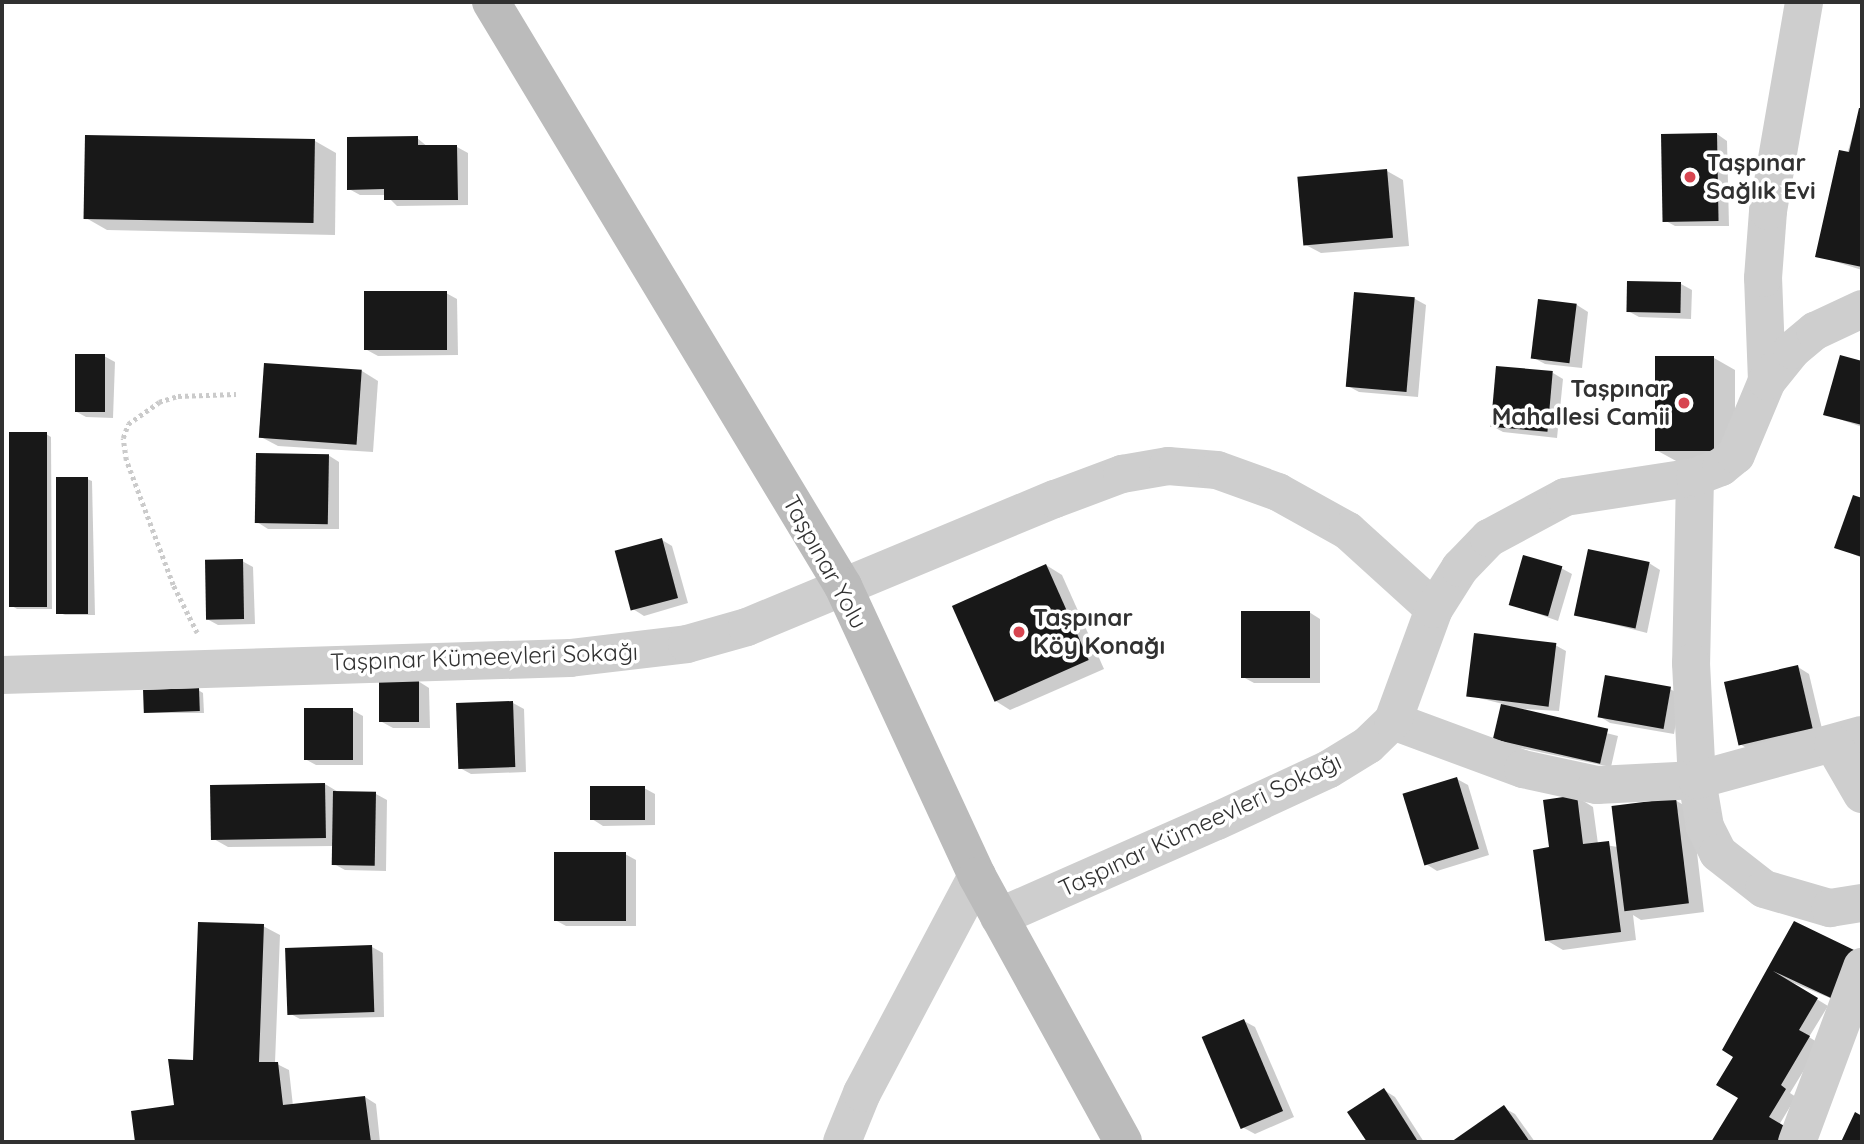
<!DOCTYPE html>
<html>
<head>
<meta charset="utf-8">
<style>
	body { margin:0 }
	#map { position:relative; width:1864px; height:1144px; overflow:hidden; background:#fff; font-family:Quicksand,sans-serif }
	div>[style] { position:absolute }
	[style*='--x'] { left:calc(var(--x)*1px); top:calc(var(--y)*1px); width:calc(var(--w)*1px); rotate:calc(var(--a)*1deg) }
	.shadow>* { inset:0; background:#0003 }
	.building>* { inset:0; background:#181818; transform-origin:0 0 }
	.path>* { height:4.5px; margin-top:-2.25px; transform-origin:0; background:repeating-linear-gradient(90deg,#cbcbcb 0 3.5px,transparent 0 7px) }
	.minor>* { height:38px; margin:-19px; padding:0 19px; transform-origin:19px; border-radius:19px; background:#cecece }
	.tertiary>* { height:38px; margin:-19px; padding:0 19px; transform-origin:19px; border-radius:19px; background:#cecece }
	.secondary>* { height:38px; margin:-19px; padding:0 19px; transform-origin:19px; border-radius:19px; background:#bbb }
	.dots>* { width:19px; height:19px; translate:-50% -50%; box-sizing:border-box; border:4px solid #fff; border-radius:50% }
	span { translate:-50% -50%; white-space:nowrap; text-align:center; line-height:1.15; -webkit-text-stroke:7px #fff; paint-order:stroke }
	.poi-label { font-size:24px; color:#313131; font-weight:700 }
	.left { translate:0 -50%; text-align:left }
	.right { translate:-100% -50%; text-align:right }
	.street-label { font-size:24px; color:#313131 }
	.frame { position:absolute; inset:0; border:4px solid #313131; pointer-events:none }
</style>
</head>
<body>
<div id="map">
	<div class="shadow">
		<div style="clip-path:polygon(1860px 110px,1862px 110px,1862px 270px,1817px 256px)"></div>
		<div style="clip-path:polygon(1717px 134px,1727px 141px,1729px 226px,1675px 226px,1664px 220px)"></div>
		<div style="clip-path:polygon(417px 138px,428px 147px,457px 147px,468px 153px,468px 205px,397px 206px,386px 195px,360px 195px,349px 189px)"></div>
		<div style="clip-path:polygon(315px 141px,336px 153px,335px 235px,107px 230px,86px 218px)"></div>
		<div style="clip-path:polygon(1387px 171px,1403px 180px,1409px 246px,1321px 253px,1304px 244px)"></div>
		<div style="clip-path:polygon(1681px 284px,1692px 290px,1691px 319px,1639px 317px,1628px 311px)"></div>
		<div style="clip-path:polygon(446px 293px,457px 299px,458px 355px,378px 356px,367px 350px)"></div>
		<div style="clip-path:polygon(1356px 294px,1415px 299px,1426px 305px,1418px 397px,1359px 392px,1348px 386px)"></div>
		<div style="clip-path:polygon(1540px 301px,1577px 305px,1588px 312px,1582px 368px,1545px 364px,1534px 358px)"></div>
		<div style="clip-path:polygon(104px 356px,115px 362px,113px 418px,86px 417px,75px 411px)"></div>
		<div style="clip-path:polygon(1841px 357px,1862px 363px,1862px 427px,1825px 414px)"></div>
		<div style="clip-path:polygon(1714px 358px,1735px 370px,1735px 462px,1678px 462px,1656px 450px)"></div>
		<div style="clip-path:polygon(362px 371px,378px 381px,373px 452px,278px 446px,261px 437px)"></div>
		<div style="clip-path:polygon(1553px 373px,1563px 379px,1557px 438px,1503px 432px,1492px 426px)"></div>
		<div style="clip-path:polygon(46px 434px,51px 437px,52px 609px,17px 609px,12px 606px)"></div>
		<div style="clip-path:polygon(328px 455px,339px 462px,339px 529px,268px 529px,257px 522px)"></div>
		<div style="clip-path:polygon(87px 479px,92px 481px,95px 615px,65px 615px,60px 613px)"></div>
		<div style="clip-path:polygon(1854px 497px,1862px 500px,1862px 558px,1837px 547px)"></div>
		<div style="clip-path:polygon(662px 540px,672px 546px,688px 603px,644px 616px,633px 609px)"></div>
		<div style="clip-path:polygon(242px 561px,253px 567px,255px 624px,218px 625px,207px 619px)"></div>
		<div style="clip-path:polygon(1649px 563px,1660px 570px,1647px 633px,1577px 615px)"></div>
		<div style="clip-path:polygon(1046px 565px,1062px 575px,1104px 669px,1010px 710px,994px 700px)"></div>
		<div style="clip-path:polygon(1561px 568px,1572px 574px,1558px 621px,1511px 604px)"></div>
		<div style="clip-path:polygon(1309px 612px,1320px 619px,1320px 683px,1254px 683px,1243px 677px)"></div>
		<div style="clip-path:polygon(1555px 645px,1566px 651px,1559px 711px,1508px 708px,1618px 736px,1611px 767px,1506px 745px,1496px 738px,1503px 704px,1467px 695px)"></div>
		<div style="clip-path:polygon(1798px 667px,1809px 674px,1823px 733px,1751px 751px,1740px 744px)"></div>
		<div style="clip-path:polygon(418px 681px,429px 688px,430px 728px,393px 728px,382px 722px)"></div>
		<div style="clip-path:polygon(1670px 689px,1681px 695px,1674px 734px,1610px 723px,1599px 716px)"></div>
		<div style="clip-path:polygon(198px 690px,203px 693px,204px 713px,146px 713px)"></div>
		<div style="clip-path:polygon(513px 703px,524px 709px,526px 772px,471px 774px,460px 768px)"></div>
		<div style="clip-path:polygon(352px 710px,363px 716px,363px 765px,316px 765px,305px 759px)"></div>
		<div style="clip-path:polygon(1457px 779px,1468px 785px,1489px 855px,1437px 871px,1426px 864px)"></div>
		<div style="clip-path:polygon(325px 784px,340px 793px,376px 794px,387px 800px,386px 871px,345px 870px,334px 864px,334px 846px,228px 847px,212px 838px)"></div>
		<div style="clip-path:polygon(644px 788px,655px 794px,655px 825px,603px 826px,592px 819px)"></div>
		<div style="clip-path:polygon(1577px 797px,1593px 807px,1598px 844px,1618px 847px,1675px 800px,1692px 810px,1704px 912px,1641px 920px,1633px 915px,1636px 940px,1563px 950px,1546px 940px,1551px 849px)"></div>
		<div style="clip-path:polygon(625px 854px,636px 860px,636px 926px,566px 926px,555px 920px)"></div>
		<div style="clip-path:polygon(1794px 923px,1842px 1003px,1784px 979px,1828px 1006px,1809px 1037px,1820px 1044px,1790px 1093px,1796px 1097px,1779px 1125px,1799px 1142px,1713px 1142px,1740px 1097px,1735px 1056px,1724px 1049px)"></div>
		<div style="clip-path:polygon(263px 926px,280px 935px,275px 1063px,289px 1070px,293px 1106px,365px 1097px,376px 1104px,380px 1142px,137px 1142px,133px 1112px,176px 1107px)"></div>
		<div style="clip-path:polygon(372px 947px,383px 953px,384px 1017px,300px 1019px,289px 1013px)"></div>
		<div style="clip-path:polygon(1244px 1021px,1255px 1027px,1294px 1117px,1255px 1134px,1244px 1128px)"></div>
		<div style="clip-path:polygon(1384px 1090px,1395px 1097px,1424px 1142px,1369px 1142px,1350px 1112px)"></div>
		<div style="clip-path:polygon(1504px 1108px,1515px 1114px,1535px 1142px,1454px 1142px)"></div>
	</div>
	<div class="building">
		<div style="clip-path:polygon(1859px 108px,1862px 108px,1862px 267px,1815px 257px,1839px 150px,1849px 152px)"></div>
		<div style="left:1717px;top:133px;width:88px;height:56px;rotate:89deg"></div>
		<div style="left:85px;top:135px;width:230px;height:84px;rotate:1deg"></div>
		<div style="clip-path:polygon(418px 136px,418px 145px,457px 145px,458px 200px,384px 200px,384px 189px,347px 190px,347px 137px)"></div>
		<div style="left:1387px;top:169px;width:69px;height:90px;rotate:85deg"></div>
		<div style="left:1627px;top:281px;width:54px;height:31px;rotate:1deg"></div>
		<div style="left:447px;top:291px;width:59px;height:83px;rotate:90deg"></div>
		<div style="left:1354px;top:292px;width:61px;height:95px;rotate:5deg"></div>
		<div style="left:1538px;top:299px;width:39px;height:60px;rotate:7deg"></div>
		<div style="left:75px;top:354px;width:30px;height:58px"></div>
		<div style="clip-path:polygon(1840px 355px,1862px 361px,1862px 425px,1823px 415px)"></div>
		<div style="left:1655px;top:356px;width:59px;height:95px"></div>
		<div style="left:264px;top:363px;width:98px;height:75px;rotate:4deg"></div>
		<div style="left:1496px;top:366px;width:57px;height:61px;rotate:5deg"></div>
		<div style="left:47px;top:432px;width:175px;height:38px;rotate:90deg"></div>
		<div style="left:256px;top:453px;width:73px;height:70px;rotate:1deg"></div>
		<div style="left:56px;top:477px;width:32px;height:137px"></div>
		<div style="clip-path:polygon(1853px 495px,1862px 498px,1862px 557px,1834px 548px)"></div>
		<div style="left:662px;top:538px;width:62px;height:49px;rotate:75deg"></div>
		<div style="left:1588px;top:549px;width:63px;height:68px;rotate:12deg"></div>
		<div style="left:1523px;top:555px;width:41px;height:52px;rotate:16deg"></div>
		<div style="left:243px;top:559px;width:60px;height:38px;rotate:89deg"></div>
		<div style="left:1046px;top:564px;width:105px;height:103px;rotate:66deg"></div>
		<div style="left:1241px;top:611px;width:69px;height:67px"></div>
		<div style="left:1474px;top:633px;width:83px;height:64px;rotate:7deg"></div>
		<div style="left:1798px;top:665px;width:65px;height:76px;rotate:77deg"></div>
		<div style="left:1605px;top:675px;width:67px;height:43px;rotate:10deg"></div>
		<div style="left:419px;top:679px;width:43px;height:40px;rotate:90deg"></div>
		<div style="left:199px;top:688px;width:23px;height:56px;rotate:88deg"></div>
		<div style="left:513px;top:701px;width:66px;height:57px;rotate:88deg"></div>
		<div style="left:1501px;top:704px;width:110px;height:36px;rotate:13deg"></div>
		<div style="left:304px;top:708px;width:49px;height:52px"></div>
		<div style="left:1457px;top:777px;width:75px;height:57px;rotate:73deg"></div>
		<div style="left:325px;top:783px;width:55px;height:115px;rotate:89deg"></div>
		<div style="left:645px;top:786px;width:34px;height:55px;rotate:90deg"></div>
		<div style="left:333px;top:791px;width:43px;height:74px;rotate:1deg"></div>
		<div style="clip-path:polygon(1577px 795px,1583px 844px,1609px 841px,1621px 932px,1545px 941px,1533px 850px,1549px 847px,1543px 800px)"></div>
		<div style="left:1676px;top:798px;width:106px;height:65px;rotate:83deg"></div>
		<div style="left:554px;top:852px;width:72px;height:69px"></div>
		<div style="clip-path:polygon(1794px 921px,1854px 950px,1831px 998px,1773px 971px,1818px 998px,1799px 1030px,1810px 1036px,1781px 1085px,1786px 1089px,1769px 1117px,1791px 1130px,1784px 1142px,1711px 1142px,1738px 1098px,1716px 1085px,1733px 1057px,1722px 1050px)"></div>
		<div style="clip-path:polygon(198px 922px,264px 924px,259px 1062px,278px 1062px,283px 1105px,365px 1096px,371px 1142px,135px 1142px,131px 1111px,174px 1105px,168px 1059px,193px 1060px)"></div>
		<div style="left:372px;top:945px;width:67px;height:87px;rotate:88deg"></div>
		<div style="left:1244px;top:1019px;width:100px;height:46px;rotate:67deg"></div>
		<div style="clip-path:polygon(1384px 1088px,1417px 1140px,1413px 1142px,1367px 1142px,1347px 1112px)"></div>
		<div style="clip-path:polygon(1504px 1105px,1530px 1142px,1451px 1142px)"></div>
		<div style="clip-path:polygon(1855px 1112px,1862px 1116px,1862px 1142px,1841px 1142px)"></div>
	</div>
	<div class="path">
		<div style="--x:197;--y:633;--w:54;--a:-116.6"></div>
		<div style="--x:173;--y:585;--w:134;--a:-110.6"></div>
		<div style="--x:126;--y:460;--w:22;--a:-98"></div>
		<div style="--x:123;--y:438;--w:15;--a:-70"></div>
		<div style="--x:128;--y:424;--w:38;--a:-35"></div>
		<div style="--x:159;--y:402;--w:20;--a:-18"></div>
		<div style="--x:178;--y:396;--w:58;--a:-2"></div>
	</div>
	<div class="minor">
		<div style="--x:1767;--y:381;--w:103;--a:-92.2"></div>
		<div style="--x:1763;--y:278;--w:67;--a:-85.7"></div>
		<div style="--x:1768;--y:211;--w:212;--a:-80.2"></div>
		<div style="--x:1695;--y:477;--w:186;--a:91.2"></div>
		<div style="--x:1691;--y:663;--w:117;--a:87.1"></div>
		<div style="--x:1697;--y:780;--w:48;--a:80.3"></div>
		<div style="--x:1705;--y:827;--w:29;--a:63"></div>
		<div style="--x:1718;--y:853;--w:58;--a:38"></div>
		<div style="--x:1764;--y:889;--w:69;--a:16.1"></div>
		<div style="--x:1830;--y:908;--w:32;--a:-9"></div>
		<div style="--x:2;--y:675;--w:568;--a:-1.71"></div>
		<div style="--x:570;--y:658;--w:118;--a:-6.8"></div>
		<div style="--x:687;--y:644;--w:62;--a:-15.8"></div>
		<div style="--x:747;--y:627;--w:334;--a:-22.6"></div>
		<div style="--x:1055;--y:499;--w:72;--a:-20.5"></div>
		<div style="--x:1122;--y:474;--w:47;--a:-9.9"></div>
		<div style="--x:1168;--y:466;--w:49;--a:4.7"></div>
		<div style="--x:1217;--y:470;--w:65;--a:19.8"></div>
		<div style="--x:1278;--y:492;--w:80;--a:29.1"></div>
		<div style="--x:1348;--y:531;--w:116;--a:42.2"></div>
		<div style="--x:1393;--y:721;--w:139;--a:20.3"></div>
		<div style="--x:1523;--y:769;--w:76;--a:12.2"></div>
		<div style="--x:1597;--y:785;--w:100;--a:-2.9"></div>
		<div style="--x:1697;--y:780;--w:171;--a:-15.3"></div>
		<div style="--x:1833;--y:744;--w:58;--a:59.9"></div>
		<div style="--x:842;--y:1142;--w:53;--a:-67.8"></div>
		<div style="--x:862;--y:1093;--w:246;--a:-62.1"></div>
		<div style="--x:1797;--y:1142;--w:187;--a:-69.6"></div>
	</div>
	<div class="tertiary">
		<div style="--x:999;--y:917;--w:238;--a:-23.8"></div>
		<div style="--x:1217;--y:821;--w:123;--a:-24.9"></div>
		<div style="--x:1329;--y:769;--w:46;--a:-31.6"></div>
		<div style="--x:1368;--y:745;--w:35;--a:-44"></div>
		<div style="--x:1393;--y:721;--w:119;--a:-69.9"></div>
		<div style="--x:1434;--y:609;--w:49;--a:-57.6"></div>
		<div style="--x:1460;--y:568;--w:42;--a:-46"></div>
		<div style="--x:1489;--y:538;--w:86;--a:-28.3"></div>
		<div style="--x:1565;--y:497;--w:132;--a:-8.7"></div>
		<div style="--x:1695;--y:477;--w:28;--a:-21"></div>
		<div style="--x:1721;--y:467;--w:19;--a:-39"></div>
		<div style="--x:1736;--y:455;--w:80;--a:-67.3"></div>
		<div style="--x:1767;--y:381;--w:40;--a:-51"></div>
		<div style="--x:1792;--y:350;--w:30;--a:-40"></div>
		<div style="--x:1815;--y:331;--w:52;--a:-25.1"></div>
	</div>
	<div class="secondary">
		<div style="--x:491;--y:2;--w:682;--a:58.92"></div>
		<div style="--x:843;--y:586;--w:319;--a:65.2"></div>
		<div style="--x:977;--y:876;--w:303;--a:61.2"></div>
	</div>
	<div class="dots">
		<div style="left:1690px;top:177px;background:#d74550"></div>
		<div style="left:1684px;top:403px;background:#d74550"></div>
		<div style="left:1019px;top:632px;background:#d74550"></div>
	</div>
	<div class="poi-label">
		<span class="left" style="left:1706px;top:177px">Taşpınar<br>Sağlık Evi</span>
		<span class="right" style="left:1670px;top:403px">Taşpınar<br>Mahallesi Camii</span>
		<span class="left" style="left:1033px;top:632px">Taşpınar<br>Köy Konağı</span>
	</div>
	<div class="street-label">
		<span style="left:825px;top:562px;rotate:61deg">Taşpınar Yolu</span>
		<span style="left:484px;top:657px;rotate:-2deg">Taşpınar Kümeevleri Sokağı</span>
		<span style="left:1200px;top:825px;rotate:-25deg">Taşpınar Kümeevleri Sokağı</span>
	</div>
	<div class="frame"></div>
</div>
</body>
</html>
